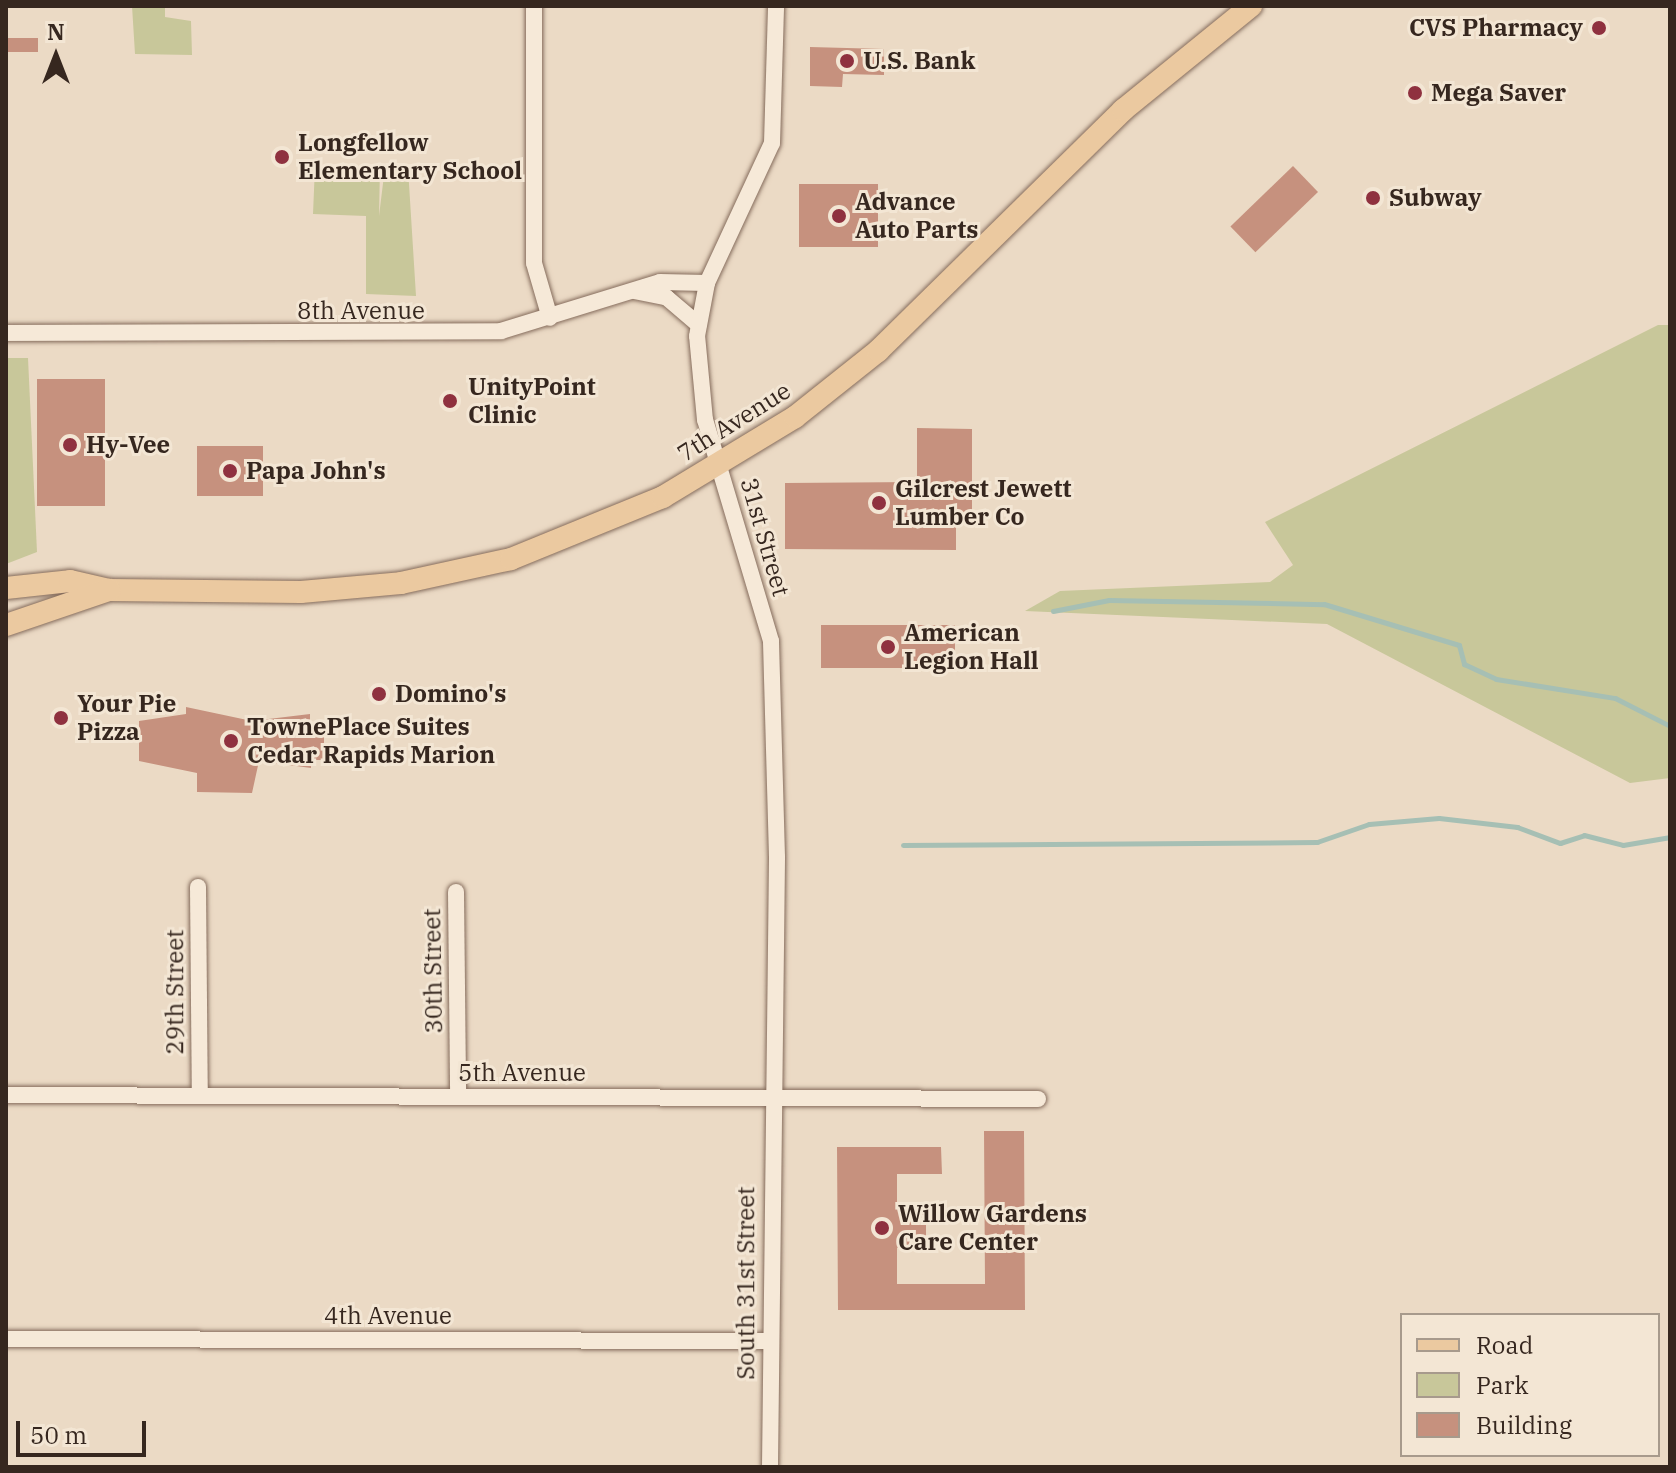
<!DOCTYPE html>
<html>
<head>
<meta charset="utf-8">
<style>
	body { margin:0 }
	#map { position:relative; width:1676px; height:1473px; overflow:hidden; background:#ebdac5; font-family:"IBM Plex Serif",serif }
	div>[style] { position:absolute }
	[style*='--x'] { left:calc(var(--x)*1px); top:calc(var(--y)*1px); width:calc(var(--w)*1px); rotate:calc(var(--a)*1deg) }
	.green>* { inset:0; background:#c8c79a }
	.stream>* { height:5px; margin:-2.5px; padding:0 2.5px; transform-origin:2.5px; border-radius:2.5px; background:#a6bfb4 }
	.building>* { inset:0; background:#c6917e; transform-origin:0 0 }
	.roads { filter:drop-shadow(0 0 2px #856c5c) drop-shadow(0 0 2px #856c5c) }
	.minor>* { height:16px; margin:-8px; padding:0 8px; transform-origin:8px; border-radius:8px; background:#f6e9d8 }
	.major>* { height:22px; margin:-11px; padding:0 11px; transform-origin:11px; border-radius:11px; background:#ebc9a0 }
	.dots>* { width:22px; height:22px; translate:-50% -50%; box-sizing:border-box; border:4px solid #f3e6d4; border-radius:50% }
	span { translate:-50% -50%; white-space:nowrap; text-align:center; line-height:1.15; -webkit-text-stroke:6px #f3e6d4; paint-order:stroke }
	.poi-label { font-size:24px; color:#36271f; font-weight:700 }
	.right { translate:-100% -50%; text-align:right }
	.left { translate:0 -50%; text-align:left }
	.street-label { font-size:24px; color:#36271f }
	.frame { position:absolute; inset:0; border:8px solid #36271f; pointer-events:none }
	.legend { position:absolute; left:1400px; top:1313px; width:260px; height:144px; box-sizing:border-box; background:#f3e6d4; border:2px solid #a79a8c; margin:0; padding:10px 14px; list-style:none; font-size:24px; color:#36271f }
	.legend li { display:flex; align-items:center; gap:16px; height:40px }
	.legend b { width:40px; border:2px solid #a79a8c }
	.north { position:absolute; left:16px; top:16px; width:80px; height:80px; -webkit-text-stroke:6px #f3e6d4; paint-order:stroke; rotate:0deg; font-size:22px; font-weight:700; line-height:32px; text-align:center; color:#36271f }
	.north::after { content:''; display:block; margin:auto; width:28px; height:36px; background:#36271f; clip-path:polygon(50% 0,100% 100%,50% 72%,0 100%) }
	.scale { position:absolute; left:16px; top:1421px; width:130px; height:36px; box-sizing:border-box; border:4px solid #36271f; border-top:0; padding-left:10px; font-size:24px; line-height:28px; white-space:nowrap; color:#36271f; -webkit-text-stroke:6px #f3e6d4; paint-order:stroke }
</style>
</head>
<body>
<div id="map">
	<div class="green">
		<div style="clip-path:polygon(132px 6px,165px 6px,165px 17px,191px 21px,192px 55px,135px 54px)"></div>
		<div style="clip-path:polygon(315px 166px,380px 167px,379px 216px,385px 167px,408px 168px,416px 296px,366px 294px,366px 216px,313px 214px)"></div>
		<div style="clip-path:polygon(1658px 325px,1670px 325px,1670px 778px,1630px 783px,1327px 624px,1025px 611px,1060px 591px,1270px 582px,1293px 565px,1265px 522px)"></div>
		<div style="clip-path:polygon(6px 358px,28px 358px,37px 552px,6px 564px)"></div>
	</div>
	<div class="stream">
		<div style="--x:1053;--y:611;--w:57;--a:-11.1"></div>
		<div style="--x:1109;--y:600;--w:215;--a:1.1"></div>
		<div style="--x:1324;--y:604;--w:141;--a:16.9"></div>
		<div style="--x:1459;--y:645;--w:20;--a:75"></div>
		<div style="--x:1464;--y:664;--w:35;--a:25"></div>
		<div style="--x:1496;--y:679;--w:121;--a:9.1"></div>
		<div style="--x:1615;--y:698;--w:62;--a:27"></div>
		<div style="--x:903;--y:845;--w:414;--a:-0.4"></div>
		<div style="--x:1317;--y:842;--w:55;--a:-19.1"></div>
		<div style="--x:1369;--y:824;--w:70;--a:-4.9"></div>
		<div style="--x:1439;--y:818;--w:79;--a:6.6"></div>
		<div style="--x:1517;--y:827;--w:46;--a:20.4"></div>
		<div style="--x:1560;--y:843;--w:25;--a:-18"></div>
		<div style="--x:1584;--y:835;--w:40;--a:14.4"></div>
		<div style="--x:1623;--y:845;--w:48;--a:-9.7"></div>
	</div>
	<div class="building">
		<div style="left:6px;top:38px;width:32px;height:14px"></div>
		<div style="clip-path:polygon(810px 47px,884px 49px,884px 75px,843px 74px,842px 87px,810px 86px)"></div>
		<div style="left:1293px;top:166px;width:36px;height:87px;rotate:46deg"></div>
		<div style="left:799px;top:184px;width:79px;height:63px"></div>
		<div style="left:37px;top:379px;width:68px;height:127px"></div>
		<div style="clip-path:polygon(917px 428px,972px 429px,972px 523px,956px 523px,956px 550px,785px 549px,785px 483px,917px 482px)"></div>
		<div style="left:197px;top:446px;width:66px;height:50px"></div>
		<div style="left:821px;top:625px;width:134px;height:43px"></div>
		<div style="clip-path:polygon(186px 707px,252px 721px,310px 714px,310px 722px,324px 722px,324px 760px,311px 760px,311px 768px,259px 761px,252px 793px,197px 792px,197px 773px,139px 761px,139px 721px,186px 714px)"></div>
		<div style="clip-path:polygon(984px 1131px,1024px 1131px,1025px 1310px,838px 1310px,837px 1147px,941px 1147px,942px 1174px,897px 1174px,897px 1209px,926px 1209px,926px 1248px,897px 1248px,897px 1284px,985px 1284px)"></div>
	</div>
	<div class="roads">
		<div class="minor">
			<div style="--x:534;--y:6;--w:257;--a:90"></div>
			<div style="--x:534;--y:263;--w:57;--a:73.8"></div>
			<div style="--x:634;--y:291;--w:33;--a:11"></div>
			<div style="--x:666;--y:297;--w:43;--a:40.3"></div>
			<div style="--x:6;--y:333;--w:495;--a:-0.2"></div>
			<div style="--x:501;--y:331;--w:166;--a:-17.1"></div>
			<div style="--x:660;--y:282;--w:47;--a:1.2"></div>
			<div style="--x:198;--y:887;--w:209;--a:89.5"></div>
			<div style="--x:456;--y:892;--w:205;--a:89.4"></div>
			<div style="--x:6;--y:1095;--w:1032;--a:0.22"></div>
			<div style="--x:6;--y:1339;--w:764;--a:0.15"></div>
			<div style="--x:770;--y:1467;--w:610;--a:-89.34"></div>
			<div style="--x:777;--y:857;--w:216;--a:-91.6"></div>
			<div style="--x:771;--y:641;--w:231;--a:-106.6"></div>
			<div style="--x:705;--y:420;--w:84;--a:-95.4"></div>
			<div style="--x:697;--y:336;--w:54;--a:-79.3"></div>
			<div style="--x:707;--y:283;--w:154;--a:-65.1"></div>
			<div style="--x:772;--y:143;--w:137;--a:-88.3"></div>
		</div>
		<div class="major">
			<div style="--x:6;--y:588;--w:64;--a:-6.2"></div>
			<div style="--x:70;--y:581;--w:40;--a:13"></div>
			<div style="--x:109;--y:590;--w:192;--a:0.6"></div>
			<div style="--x:301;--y:592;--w:100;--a:-5.1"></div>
			<div style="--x:401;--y:583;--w:113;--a:-12.3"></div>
			<div style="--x:511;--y:559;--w:164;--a:-22.2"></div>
			<div style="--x:663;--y:497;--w:154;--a:-31.2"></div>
			<div style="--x:795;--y:417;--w:106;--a:-38.5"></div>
			<div style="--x:878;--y:351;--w:344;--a:-44.5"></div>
			<div style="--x:1123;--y:110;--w:165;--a:-39.1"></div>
			<div style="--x:6;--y:625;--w:109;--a:-18.8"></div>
		</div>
	</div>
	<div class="dots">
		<div style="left:1599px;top:28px;background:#8f313f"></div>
		<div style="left:847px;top:61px;background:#8f313f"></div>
		<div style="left:1415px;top:93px;background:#8f313f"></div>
		<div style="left:282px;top:157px;background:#8f313f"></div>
		<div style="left:1373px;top:198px;background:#8f313f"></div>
		<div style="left:839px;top:216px;background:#8f313f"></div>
		<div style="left:450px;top:401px;background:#8f313f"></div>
		<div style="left:70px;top:445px;background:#8f313f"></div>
		<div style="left:230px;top:471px;background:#8f313f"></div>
		<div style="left:879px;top:503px;background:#8f313f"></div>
		<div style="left:888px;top:647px;background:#8f313f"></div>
		<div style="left:379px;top:694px;background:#8f313f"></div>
		<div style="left:61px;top:718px;background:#8f313f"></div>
		<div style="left:231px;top:741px;background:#8f313f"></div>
		<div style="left:882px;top:1228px;background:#8f313f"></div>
	</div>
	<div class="poi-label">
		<span class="right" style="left:1583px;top:28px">CVS Pharmacy</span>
		<span class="left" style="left:863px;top:61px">U.S. Bank</span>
		<span class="left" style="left:1431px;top:93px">Mega Saver</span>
		<span class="left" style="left:298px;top:157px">Longfellow<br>Elementary School</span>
		<span class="left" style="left:1389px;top:198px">Subway</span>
		<span class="left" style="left:855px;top:216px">Advance<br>Auto Parts</span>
		<span class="left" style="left:468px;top:401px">UnityPoint<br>Clinic</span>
		<span class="left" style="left:86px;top:445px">Hy-Vee</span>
		<span class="left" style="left:246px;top:471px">Papa John's</span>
		<span class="left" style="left:895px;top:503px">Gilcrest Jewett<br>Lumber Co</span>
		<span class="left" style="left:904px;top:647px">American<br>Legion Hall</span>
		<span class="left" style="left:395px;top:694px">Domino's</span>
		<span class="left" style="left:77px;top:718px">Your Pie<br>Pizza</span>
		<span class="left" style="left:247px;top:741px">TownePlace Suites<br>Cedar Rapids Marion</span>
		<span class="left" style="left:898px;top:1228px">Willow Gardens<br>Care Center</span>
	</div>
	<div class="street-label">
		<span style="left:361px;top:311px">8th Avenue</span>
		<span style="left:734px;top:422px;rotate:-32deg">7th Avenue</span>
		<span style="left:765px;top:537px;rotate:74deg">31st Street</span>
		<span style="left:433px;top:971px;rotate:-91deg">30th Street</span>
		<span style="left:175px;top:992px;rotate:-90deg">29th Street</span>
		<span style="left:522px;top:1073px">5th Avenue</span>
		<span style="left:746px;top:1283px;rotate:-90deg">South 31st Street</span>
		<span style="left:388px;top:1316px">4th Avenue</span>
	</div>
	<div class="frame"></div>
	<ul class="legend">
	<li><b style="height:10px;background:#ebc9a0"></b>Road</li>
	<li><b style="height:22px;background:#c8c79a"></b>Park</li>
	<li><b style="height:22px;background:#c6917e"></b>Building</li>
	</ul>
	<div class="north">N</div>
	<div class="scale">50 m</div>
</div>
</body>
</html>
